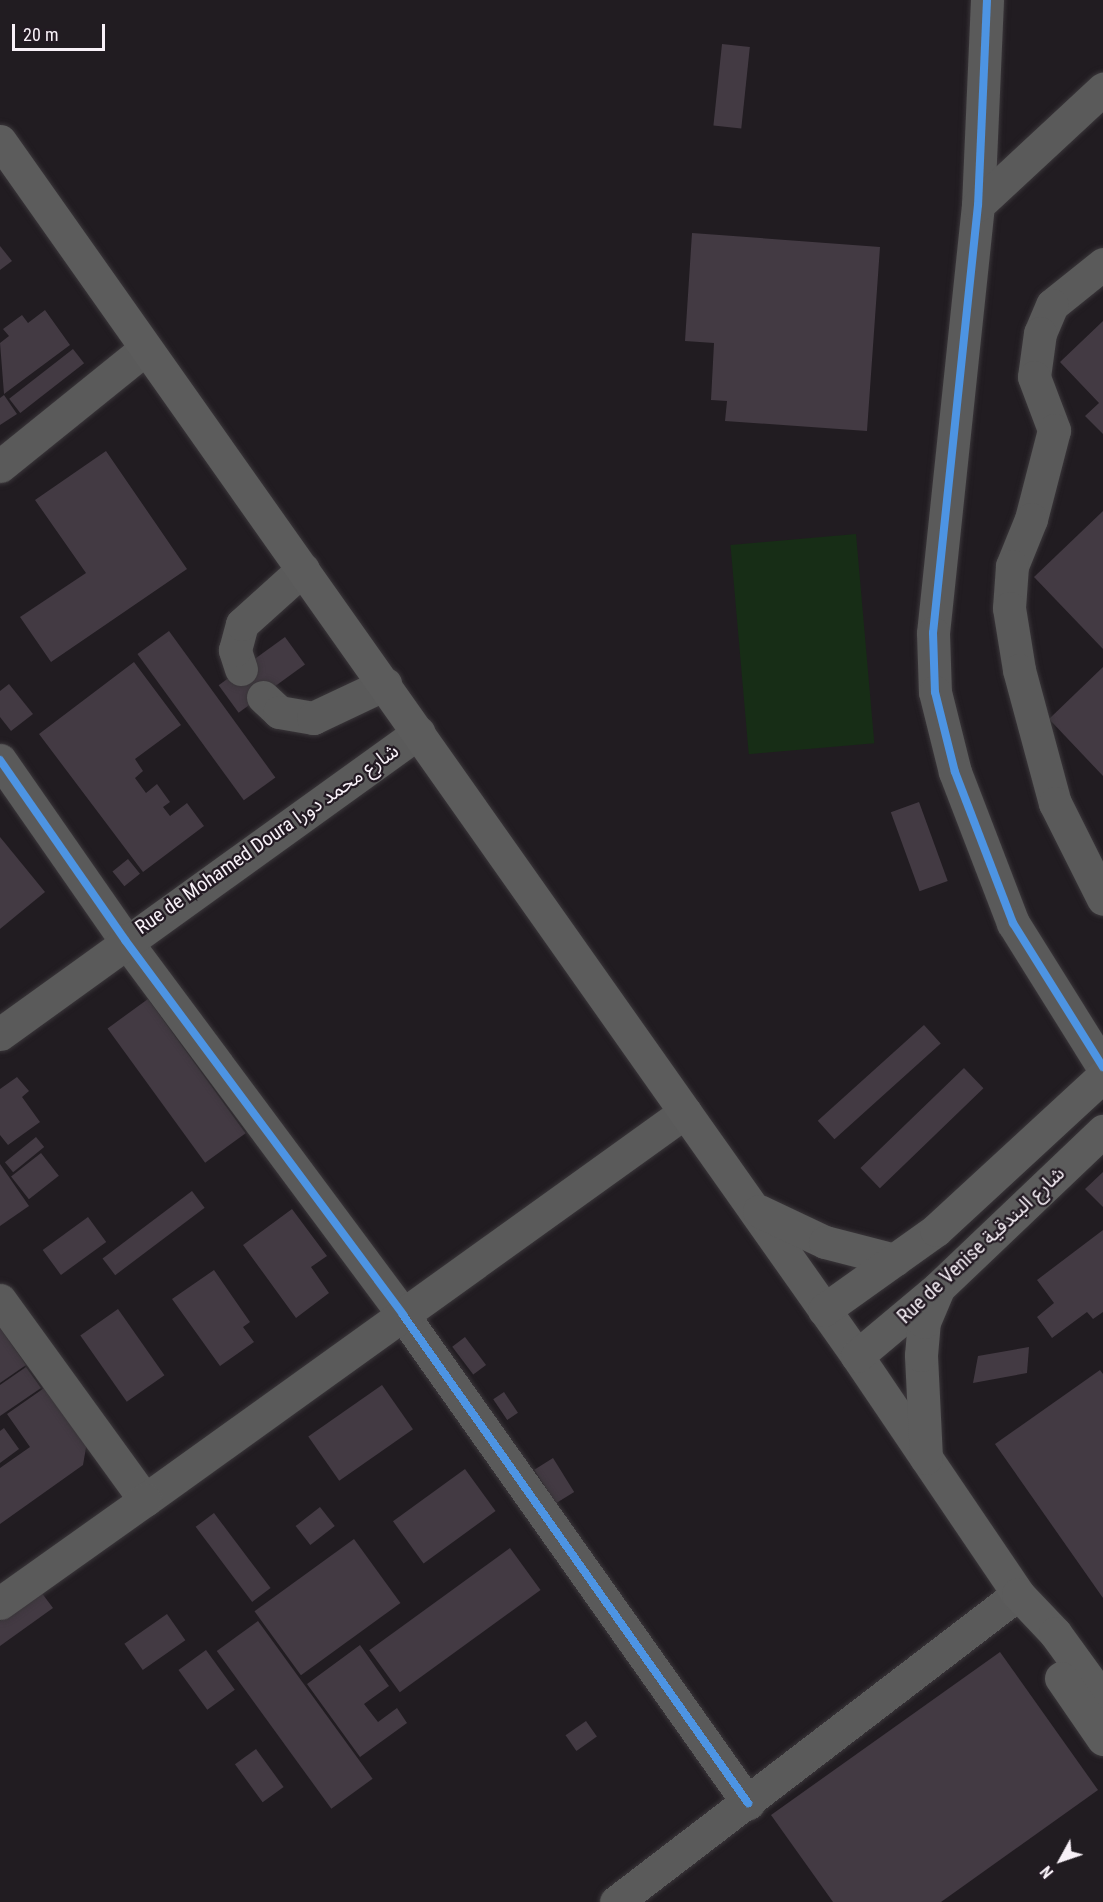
<!DOCTYPE html>
<html>
<head>
<meta charset="utf-8">
<style>
	body { margin:0 }
	#map { position:relative; width:1103px; height:1902px; overflow:hidden; background:#211c21; font-family:"Roboto Condensed","Noto Sans Arabic",sans-serif }
	div>[style] { position:absolute }
	[style*='--x'] { left:calc(var(--x)*1px); top:calc(var(--y)*1px); width:calc(var(--w)*1px); rotate:calc(var(--a)*1deg) }
	.green>* { inset:0; background:#172d16; transform-origin:0 0 }
	.building>* { inset:0; background:#433a43; transform-origin:0 0 }
	.roads { filter:drop-shadow(0 0 2px #3a363a) drop-shadow(0 0 2px #3a363a) }
	.minor>* { height:33px; margin:-16.5px; padding:0 16.5px; transform-origin:16.5px; border-radius:16.5px; background:#5a5a5a }
	.major>* { height:33px; margin:-16.5px; padding:0 16.5px; transform-origin:16.5px; border-radius:16.5px; background:#5c5c5c }
	.cycleway>* { height:8px; margin:-4px; padding:0 4px; transform-origin:4px; border-radius:4px; background:#4d94e3 }
	span { translate:-50% -50%; white-space:nowrap; text-align:center; line-height:1.15; -webkit-text-stroke:4.5px #231a23; paint-order:stroke }
	.street-label { font-size:20px; color:#f8f1f8 }
	.north { position:absolute; left:1031px; top:1830px; width:60px; height:60px; -webkit-text-stroke:4px #231a23; paint-order:stroke; rotate:230deg; font-size:16px; font-weight:700; line-height:24px; text-align:center; color:#f8f1f8 }
	.north::after { content:''; display:block; margin:auto; width:21px; height:27px; background:#f8f1f8; clip-path:polygon(50% 0,100% 100%,50% 72%,0 100%) }
	.scale { position:absolute; left:12px; top:24px; width:93px; height:27px; box-sizing:border-box; border:3px solid #f8f1f8; border-top:0; padding-left:8px; font-size:18px; line-height:21px; white-space:nowrap; color:#f8f1f8; -webkit-text-stroke:4px #231a23; paint-order:stroke }
</style>
</head>
<body>
<div id="map">
	<div class="green">
		<div style="left:856px;top:534px;width:210px;height:126px;rotate:85deg"></div>
	</div>
	<div class="building">
		<div style="left:722px;top:44px;width:28px;height:82px;rotate:6deg"></div>
		<div style="clip-path:polygon(692px 233px,880px 247px,867px 431px,725px 421px,727px 401px,711px 400px,714px 343px,685px 341px)"></div>
		<div style="clip-path:polygon(0 246px,12px 261px,0 270px)"></div>
		<div style="clip-path:polygon(45px 310px,70px 345px,4px 394px,0 343px,9px 336px,3px 329px,22px 315px,28px 323px)"></div>
		<div style="clip-path:polygon(1103px 321px,1103px 434px,1085px 416px,1099px 403px,1060px 362px)"></div>
		<div style="left:73px;top:349px;width:18px;height:81px;rotate:52deg"></div>
		<div style="clip-path:polygon(4px 395px,17px 414px,0 425px,0 398px)"></div>
		<div style="clip-path:polygon(106px 451px,187px 569px,51px 662px,20px 617px,86px 573px,35px 500px)"></div>
		<div style="clip-path:polygon(1103px 511px,1103px 649px,1034px 577px)"></div>
		<div style="left:169px;top:631px;width:181px;height:39px;rotate:54deg"></div>
		<div style="left:285px;top:637px;width:34px;height:82px;rotate:54deg"></div>
		<div style="clip-path:polygon(134px 662px,181px 725px,135px 759px,143px 771px,135px 778px,146px 793px,157px 784px,170px 802px,163px 807px,170px 816px,187px 803px,204px 826px,143px 872px,39px 734px)"></div>
		<div style="clip-path:polygon(1103px 667px,1103px 776px,1049px 719px)"></div>
		<div style="clip-path:polygon(9px 684px,33px 714px,11px 731px,0 717px,0 691px)"></div>
		<div style="left:919px;top:802px;width:84px;height:30px;rotate:70deg"></div>
		<div style="clip-path:polygon(0 837px,45px 892px,0 929px)"></div>
		<div style="left:128px;top:859px;width:19px;height:20px;rotate:51deg"></div>
		<div style="left:148px;top:999px;width:166px;height:50px;rotate:54deg"></div>
		<div style="left:924px;top:1025px;width:25px;height:143px;rotate:48deg"></div>
		<div style="left:964px;top:1068px;width:28px;height:144px;rotate:46deg"></div>
		<div style="clip-path:polygon(17px 1077px,29px 1091px,22px 1097px,40px 1122px,8px 1145px,0 1135px,0 1089px)"></div>
		<div style="left:36px;top:1137px;width:13px;height:40px;rotate:51deg"></div>
		<div style="left:41px;top:1153px;width:29px;height:38px;rotate:52deg"></div>
		<div style="clip-path:polygon(0 1164px,29px 1206px,0 1226px)"></div>
		<div style="clip-path:polygon(1103px 1172px,1103px 1207px,1085px 1189px)"></div>
		<div style="left:192px;top:1191px;width:21px;height:112px;rotate:53deg"></div>
		<div style="clip-path:polygon(292px 1209px,327px 1256px,311px 1267px,329px 1293px,296px 1318px,243px 1245px)"></div>
		<div style="left:88px;top:1217px;width:31px;height:56px;rotate:54deg"></div>
		<div style="clip-path:polygon(1103px 1230px,1103px 1312px,1093px 1319px,1087px 1312px,1052px 1338px,1037px 1317px,1054px 1303px,1037px 1280px)"></div>
		<div style="clip-path:polygon(214px 1270px,250px 1322px,243px 1327px,254px 1342px,220px 1366px,172px 1299px)"></div>
		<div style="left:118px;top:1309px;width:81px;height:46px;rotate:55deg"></div>
		<div style="clip-path:polygon(0 1328px,26px 1365px,0 1383px)"></div>
		<div style="left:465px;top:1337px;width:35px;height:16px;rotate:53deg"></div>
		<div style="clip-path:polygon(1029px 1347px,1027px 1373px,973px 1383px,978px 1356px)"></div>
		<div style="clip-path:polygon(26px 1367px,41px 1388px,0 1416px,0 1385px)"></div>
		<div style="clip-path:polygon(1100px 1370px,1103px 1374px,1103px 1598px,995px 1444px)"></div>
		<div style="left:382px;top:1385px;width:54px;height:90px;rotate:55deg"></div>
		<div style="clip-path:polygon(47px 1386px,87px 1442px,83px 1465px,0 1524px,0 1468px,30px 1447px,7px 1414px)"></div>
		<div style="left:504px;top:1392px;width:25px;height:13px;rotate:56deg"></div>
		<div style="clip-path:polygon(4px 1428px,19px 1449px,0 1463px,0 1431px)"></div>
		<div style="left:553px;top:1458px;width:40px;height:22px;rotate:58deg"></div>
		<div style="left:465px;top:1469px;width:52px;height:89px;rotate:54deg"></div>
		<div style="left:320px;top:1507px;width:24px;height:31px;rotate:52deg"></div>
		<div style="left:214px;top:1513px;width:94px;height:23px;rotate:53deg"></div>
		<div style="left:354px;top:1539px;width:79px;height:123px;rotate:54deg"></div>
		<div style="left:510px;top:1548px;width:52px;height:174px;rotate:54deg"></div>
		<div style="clip-path:polygon(41px 1592px,53px 1608px,0 1646px,0 1621px)"></div>
		<div style="left:167px;top:1614px;width:32px;height:52px;rotate:55deg"></div>
		<div style="left:258px;top:1621px;width:195px;height:51px;rotate:54deg"></div>
		<div style="clip-path:polygon(360px 1645px,389px 1686px,364px 1704px,378px 1722px,397px 1708px,407px 1723px,360px 1757px,307px 1684px)"></div>
		<div style="left:206px;top:1650px;width:49px;height:34px;rotate:54deg"></div>
		<div style="clip-path:polygon(1000px 1652px,1098px 1790px,941px 1902px,833px 1902px,771px 1815px)"></div>
		<div style="left:586px;top:1721px;width:19px;height:25px;rotate:55deg"></div>
		<div style="left:256px;top:1749px;width:47px;height:26px;rotate:54deg"></div>
	</div>
	<div class="roads">
		<div class="minor">
			<div style="--x:987;--y:0;--w:205;--a:92.5"></div>
			<div style="--x:978;--y:205;--w:430;--a:96"></div>
			<div style="--x:933;--y:633;--w:59;--a:88.1"></div>
			<div style="--x:935;--y:692;--w:82;--a:76"></div>
			<div style="--x:955;--y:772;--w:162;--a:69"></div>
			<div style="--x:1013;--y:923;--w:170;--a:58"></div>
			<div style="--x:978;--y:205;--w:171;--a:-42.9"></div>
			<div style="--x:1103;--y:264;--w:65;--a:141.2"></div>
			<div style="--x:1052;--y:305;--w:30;--a:113"></div>
			<div style="--x:1040;--y:333;--w:44;--a:97.8"></div>
			<div style="--x:1034;--y:377;--w:57;--a:69.3"></div>
			<div style="--x:1054;--y:430;--w:92;--a:104.5"></div>
			<div style="--x:1031;--y:519;--w:51;--a:112"></div>
			<div style="--x:1012;--y:566;--w:42;--a:94.1"></div>
			<div style="--x:1009;--y:608;--w:63;--a:80.8"></div>
			<div style="--x:1019;--y:670;--w:138;--a:74.9"></div>
			<div style="--x:1055;--y:803;--w:107;--a:63.4"></div>
			<div style="--x:0;--y:466;--w:186;--a:-38.9"></div>
			<div style="--x:241;--y:669;--w:20;--a:-108"></div>
			<div style="--x:235;--y:650;--w:27;--a:-75"></div>
			<div style="--x:242;--y:624;--w:82;--a:-42"></div>
			<div style="--x:263;--y:697;--w:22;--a:43"></div>
			<div style="--x:279;--y:712;--w:35;--a:10"></div>
			<div style="--x:313;--y:718;--w:80;--a:-25.3"></div>
			<div style="--x:0;--y:760;--w:219;--a:55.2"></div>
			<div style="--x:125;--y:940;--w:467;--a:53.4"></div>
			<div style="--x:403;--y:1315;--w:598;--a:54.74"></div>
			<div style="--x:0;--y:1034;--w:516;--a:-35.78"></div>
			<div style="--x:0;--y:1300;--w:247;--a:54.1"></div>
			<div style="--x:145;--y:1500;--w:665;--a:-35.7"></div>
			<div style="--x:0;--y:1603;--w:178;--a:-35.4"></div>
			<div style="--x:616;--y:1902;--w:506;--a:-37.46"></div>
		</div>
		<div class="major">
			<div style="--x:0;--y:141;--w:1487;--a:54.8"></div>
			<div style="--x:857;--y:1356;--w:287;--a:55.9"></div>
			<div style="--x:1018;--y:1594;--w:54;--a:46.5"></div>
			<div style="--x:1055;--y:1633;--w:82;--a:54"></div>
			<div style="--x:759;--y:1211;--w:73;--a:25.2"></div>
			<div style="--x:825;--y:1242;--w:72;--a:14.4"></div>
			<div style="--x:824;--y:1310;--w:138;--a:-35.5"></div>
			<div style="--x:936;--y:1230;--w:227;--a:-42.7"></div>
			<div style="--x:857;--y:1356;--w:106;--a:-40"></div>
			<div style="--x:938;--y:1288;--w:228;--a:-43.6"></div>
			<div style="--x:926;--y:1458;--w:103;--a:-92.8"></div>
			<div style="--x:921;--y:1355;--w:33;--a:-85"></div>
			<div style="--x:924;--y:1322;--w:36;--a:-67"></div>
			<div style="--x:1061;--y:1678;--w:74;--a:55.5"></div>
		</div>
	</div>
	<div class="cycleway">
		<div style="--x:987;--y:0;--w:205;--a:92.5"></div>
		<div style="--x:978;--y:205;--w:430;--a:96"></div>
		<div style="--x:933;--y:633;--w:59;--a:88.1"></div>
		<div style="--x:935;--y:692;--w:82;--a:76"></div>
		<div style="--x:955;--y:772;--w:162;--a:69"></div>
		<div style="--x:1013;--y:923;--w:170;--a:58"></div>
		<div style="--x:0;--y:760;--w:219;--a:55.2"></div>
		<div style="--x:125;--y:940;--w:467;--a:53.4"></div>
		<div style="--x:403;--y:1315;--w:598;--a:54.74"></div>
	</div>
	<div class="street-label">
		<span style="left:267px;top:839px;rotate:-35deg">Rue de Mohamed Doura شارع محمد دورا</span>
		<span style="left:981px;top:1245px;rotate:-43deg">Rue de Venise شارع البندقية</span>
	</div>
	<div class="north">N</div>
	<div class="scale">20 m</div>
</div>
</body>
</html>
